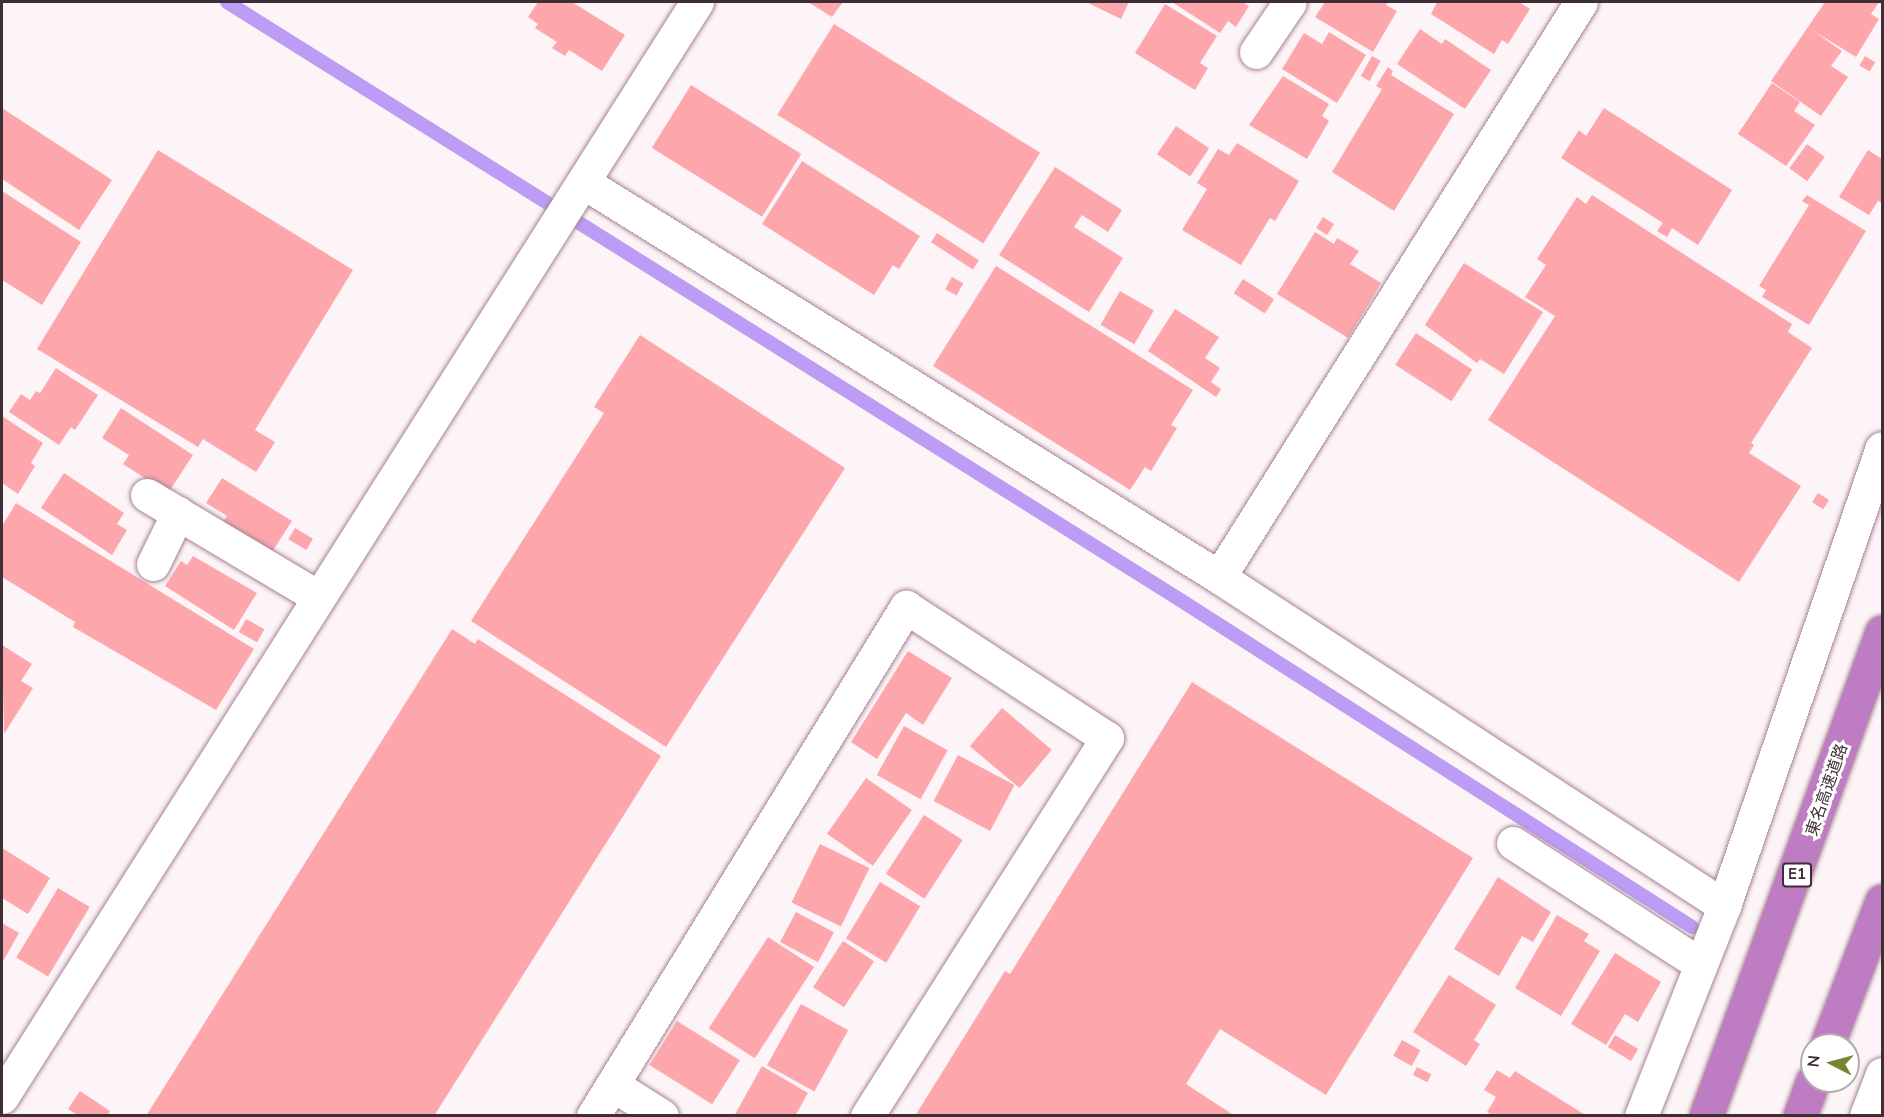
<!DOCTYPE html>
<html>
<head>
<meta charset="utf-8">
<style>
	body { margin:0 }
	#map { position:relative; width:1884px; height:1117px; overflow:hidden; background:#fdf4f8; font-family:"Nunito Sans","Noto Sans JP",sans-serif }
	div>[style] { position:absolute }
	[style*='--x'] { left:calc(var(--x)*1px); top:calc(var(--y)*1px); width:calc(var(--w)*1px); rotate:calc(var(--a)*1deg) }
	.stream>* { height:14px; margin:-7px; padding:0 7px; transform-origin:7px; border-radius:7px; background:#bc9cf4 }
	.building>* { inset:0; background:#fda7ac; transform-origin:0 0 }
	.roads { filter:drop-shadow(0 0 2px #a78292) drop-shadow(0 0 2px #a78292) }
	.minor>* { height:33px; margin:-16.5px; padding:0 16.5px; transform-origin:16.5px; border-radius:16.5px; background:#fff }
	.motorway>* { height:33px; margin:-16.5px; padding:0 16.5px; transform-origin:16.5px; border-radius:16.5px; background:#be7cc2 }
	span { translate:-50% -50%; white-space:nowrap; text-align:center; line-height:1.15; -webkit-text-stroke:6px #fff; paint-order:stroke }
	.shield-label span { padding:2px 4px; background:#fff; border:2px solid; border-radius:4px; -webkit-text-stroke-width:0 }
	.shield-label { font-size:15px; color:#3e2f36; font-weight:700 }
	.street-label { font-size:16px; color:#3e2f36 }
	.frame { position:absolute; inset:0; border:3px solid #3e2f36; pointer-events:none }
	.north { position:absolute; left:1800px; top:1033px; width:60px; height:60px; box-sizing:border-box; background:#fff; border:2px solid #b2acaf; border-radius:50%; rotate:276deg; font-size:16px; font-weight:700; line-height:24px; text-align:center; color:#3e2f36 }
	.north::after { content:''; display:block; margin:auto; width:21px; height:27px; background:#798432; clip-path:polygon(50% 0,100% 100%,50% 72%,0 100%) }
</style>
</head>
<body>
<div id="map">
	<div class="stream">
		<div style="--x:227;--y:2;--w:1131;--a:32.1"></div>
		<div style="--x:1185;--y:603;--w:602;--a:32.58"></div>
	</div>
	<div class="building">
		<div style="clip-path:polygon(538px 2px,572px 2px,625px 35px,602px 71px,569px 50px,565px 56px,552px 48px,557px 42px,535px 28px,538px 24px,528px 17px)"></div>
		<div style="clip-path:polygon(808px 2px,843px 2px,832px 17px)"></div>
		<div style="clip-path:polygon(1086px 2px,1129px 2px,1121px 19px)"></div>
		<div style="clip-path:polygon(1172px 2px,1243px 2px,1249px 6px,1236px 27px,1228px 21px,1220px 33px)"></div>
		<div style="clip-path:polygon(1325px 2px,1388px 2px,1386px 5px,1397px 11px,1373px 52px,1315px 17px)"></div>
		<div style="clip-path:polygon(1437px 2px,1519px 2px,1530px 9px,1508px 44px,1502px 40px,1494px 54px,1431px 14px)"></div>
		<div style="clip-path:polygon(1825px 2px,1879px 2px,1871px 14px,1879px 19px,1856px 57px,1812px 30px,1842px 51px,1831px 66px,1848px 77px,1821px 116px,1771px 81px)"></div>
		<div style="clip-path:polygon(1165px 4px,1217px 36px,1200px 63px,1208px 68px,1195px 90px,1135px 53px)"></div>
		<div style="left:834px;top:24px;width:243px;height:107px;rotate:32deg"></div>
		<div style="clip-path:polygon(1420px 29px,1442px 44px,1445px 39px,1491px 70px,1465px 109px,1397px 64px)"></div>
		<div style="clip-path:polygon(1329px 32px,1366px 55px,1337px 103px,1282px 69px,1304px 33px,1322px 44px)"></div>
		<div style="left:1372px;top:56px;width:10px;height:23px;rotate:29deg"></div>
		<div style="left:1865px;top:56px;width:12px;height:11px;rotate:31deg"></div>
		<div style="clip-path:polygon(1388px 67px,1393px 71px,1391px 75px,1454px 114px,1394px 211px,1332px 172px,1382px 89px,1376px 86px)"></div>
		<div style="clip-path:polygon(1283px 76px,1329px 104px,1322px 116px,1329px 121px,1307px 159px,1249px 125px)"></div>
		<div style="clip-path:polygon(1772px 83px,1800px 102px,1794px 111px,1815px 125px,1786px 166px,1738px 134px)"></div>
		<div style="left:691px;top:85px;width:130px;height:74px;rotate:32deg"></div>
		<div style="clip-path:polygon(2px 108px,112px 180px,79px 230px,2px 179px)"></div>
		<div style="clip-path:polygon(1604px 108px,1732px 190px,1698px 245px,1672px 228px,1667px 237px,1657px 231px,1663px 223px,1561px 158px,1579px 130px,1586px 136px)"></div>
		<div style="left:1176px;top:126px;width:40px;height:34px;rotate:34deg"></div>
		<div style="clip-path:polygon(1237px 143px,1299px 181px,1275px 221px,1270px 218px,1241px 265px,1182px 230px,1207px 189px,1197px 183px,1218px 149px,1229px 155px)"></div>
		<div style="left:1807px;top:144px;width:22px;height:30px;rotate:36deg"></div>
		<div style="clip-path:polygon(158px 150px,353px 270px,255px 430px,275px 442px,256px 472px,203px 439px,198px 447px,37px 349px)"></div>
		<div style="clip-path:polygon(1868px 150px,1882px 159px,1882px 203px,1878px 201px,1869px 215px,1839px 197px)"></div>
		<div style="clip-path:polygon(802px 161px,920px 236px,899px 269px,893px 265px,874px 295px,762px 224px)"></div>
		<div style="clip-path:polygon(1055px 167px,1122px 210px,1108px 232px,1082px 215px,1074px 227px,1123px 258px,1089px 312px,999px 255px)"></div>
		<div style="clip-path:polygon(2px 191px,81px 242px,42px 305px,2px 280px)"></div>
		<div style="clip-path:polygon(1592px 195px,1792px 324px,1788px 332px,1812px 348px,1751px 443px,1754px 445px,1749px 453px,1801px 486px,1739px 582px,1488px 420px,1555px 316px,1525px 297px,1546px 265px,1537px 259px,1577px 197px,1586px 204px)"></div>
		<div style="clip-path:polygon(1807px 195px,1866px 231px,1809px 325px,1762px 297px,1766px 290px,1759px 286px,1809px 205px,1802px 201px)"></div>
		<div style="left:1323px;top:217px;width:13px;height:13px;rotate:32deg"></div>
		<div style="clip-path:polygon(1315px 232px,1334px 244px,1337px 238px,1359px 251px,1350px 264px,1381px 283px,1348px 338px,1277px 294px)"></div>
		<div style="left:937px;top:233px;width:50px;height:11px;rotate:33deg"></div>
		<div style="clip-path:polygon(1464px 263px,1543px 312px,1504px 374px,1480px 359px,1477px 363px,1425px 325px)"></div>
		<div style="clip-path:polygon(996px 266px,1193px 390px,1171px 425px,1177px 428px,1151px 471px,1145px 467px,1130px 490px,933px 366px)"></div>
		<div style="left:952px;top:277px;width:13px;height:14px;rotate:29deg"></div>
		<div style="left:1243px;top:279px;width:37px;height:17px;rotate:33deg"></div>
		<div style="left:1120px;top:291px;width:39px;height:39px;rotate:30deg"></div>
		<div style="clip-path:polygon(1175px 309px,1219px 337px,1205px 358px,1220px 368px,1211px 382px,1221px 389px,1216px 397px,1148px 351px)"></div>
		<div style="left:1416px;top:333px;width:67px;height:38px;rotate:33deg"></div>
		<div style="clip-path:polygon(640px 335px,845px 468px,666px 747px,471px 621px,604px 413px,594px 407px)"></div>
		<div style="clip-path:polygon(56px 368px,98px 395px,75px 430px,71px 427px,59px 445px,9px 412px,21px 394px,30px 400px,36px 391px,40px 393px)"></div>
		<div style="clip-path:polygon(121px 408px,193px 455px,168px 493px,123px 464px,129px 455px,102px 438px)"></div>
		<div style="clip-path:polygon(2px 416px,43px 443px,31px 463px,35px 466px,18px 494px,2px 483px)"></div>
		<div style="clip-path:polygon(64px 473px,124px 513px,117px 524px,127px 530px,112px 555px,41px 508px)"></div>
		<div style="clip-path:polygon(222px 478px,292px 521px,272px 552px,223px 522px,227px 516px,206px 503px)"></div>
		<div style="left:1818px;top:493px;width:13px;height:11px;rotate:32deg"></div>
		<div style="clip-path:polygon(16px 503px,254px 649px,216px 710px,73px 627px,75px 622px,2px 577px,2px 526px)"></div>
		<div style="left:295px;top:528px;width:21px;height:13px;rotate:31deg"></div>
		<div style="clip-path:polygon(193px 556px,257px 593px,234px 630px,165px 586px,181px 561px,187px 565px)"></div>
		<div style="left:246px;top:619px;width:21px;height:15px;rotate:29deg"></div>
		<div style="clip-path:polygon(452px 629px,475px 644px,478px 639px,661px 756px,434px 1116px,146px 1116px)"></div>
		<div style="clip-path:polygon(2px 645px,32px 664px,21px 681px,33px 688px,4px 734px)"></div>
		<div style="clip-path:polygon(908px 651px,952px 678px,923px 725px,906px 713px,877px 759px,851px 742px)"></div>
		<div style="clip-path:polygon(1192px 682px,1473px 858px,1326px 1095px,1220px 1029px,1186px 1084px,1235px 1116px,915px 1116px,1005px 971px,1010px 974px)"></div>
		<div style="left:1002px;top:708px;width:65px;height:50px;rotate:40deg"></div>
		<div style="left:904px;top:726px;width:50px;height:56px;rotate:29deg"></div>
		<div style="left:958px;top:755px;width:64px;height:52px;rotate:28deg"></div>
		<div style="left:866px;top:778px;width:56px;height:68px;rotate:35deg"></div>
		<div style="left:924px;top:815px;width:46px;height:70px;rotate:33deg"></div>
		<div style="left:820px;top:844px;width:55px;height:65px;rotate:26deg"></div>
		<div style="clip-path:polygon(2px 848px,50px 878px,28px 914px,2px 898px)"></div>
		<div style="clip-path:polygon(1498px 877px,1551px 912px,1533px 942px,1522px 936px,1499px 976px,1454px 949px)"></div>
		<div style="left:880px;top:882px;width:47px;height:66px;rotate:31deg"></div>
		<div style="left:58px;top:888px;width:37px;height:81px;rotate:31deg"></div>
		<div style="left:796px;top:912px;width:43px;height:34px;rotate:28deg"></div>
		<div style="clip-path:polygon(1557px 915px,1589px 934px,1584px 941px,1600px 951px,1561px 1016px,1515px 988px)"></div>
		<div style="clip-path:polygon(2px 923px,19px 933px,2px 963px)"></div>
		<div style="left:768px;top:937px;width:55px;height:109px;rotate:33deg"></div>
		<div style="left:843px;top:941px;width:37px;height:55px;rotate:33deg"></div>
		<div style="clip-path:polygon(1615px 953px,1661px 982px,1638px 1022px,1625px 1014px,1606px 1045px,1571px 1024px)"></div>
		<div style="clip-path:polygon(1449px 975px,1496px 1005px,1474px 1040px,1480px 1044px,1466px 1066px,1413px 1032px)"></div>
		<div style="left:801px;top:1004px;width:54px;height:70px;rotate:29deg"></div>
		<div style="left:677px;top:1021px;width:74px;height:52px;rotate:32deg"></div>
		<div style="left:1615px;top:1035px;width:27px;height:14px;rotate:31deg"></div>
		<div style="left:1402px;top:1040px;width:21px;height:18px;rotate:29deg"></div>
		<div style="clip-path:polygon(762px 1066px,808px 1093px,795px 1116px,734px 1116px)"></div>
		<div style="left:1417px;top:1067px;width:16px;height:9px;rotate:27deg"></div>
		<div style="clip-path:polygon(1497px 1070px,1510px 1078px,1515px 1071px,1587px 1116px,1494px 1116px,1487px 1112px,1496px 1097px,1484px 1090px)"></div>
		<div style="clip-path:polygon(80px 1091px,110px 1111px,107px 1116px,79px 1116px,68px 1109px)"></div>
	</div>
	<div class="roads">
		<div class="minor">
			<div style="--x:1256;--y:52;--w:60;--a:-55.8"></div>
			<div style="--x:583;--y:182;--w:749;--a:31.84"></div>
			<div style="--x:1219;--y:577;--w:603;--a:33.08"></div>
			<div style="--x:147;--y:495;--w:199;--a:30.8"></div>
			<div style="--x:153;--y:564;--w:57;--a:-63.9"></div>
			<div style="--x:1219;--y:577;--w:679;--a:-57.81"></div>
			<div style="--x:1513;--y:843;--w:223;--a:32.9"></div>
			<div style="--x:613;--y:1085;--w:58;--a:32.3"></div>
			<div style="--x:2;--y:1097;--w:1297;--a:-57.6"></div>
			<div style="--x:593;--y:1116;--w:598;--a:-58.41"></div>
			<div style="--x:906;--y:607;--w:240;--a:33.1"></div>
			<div style="--x:1107;--y:738;--w:448;--a:122.4"></div>
			<div style="--x:1641;--y:1116;--w:226;--a:-68.4"></div>
			<div style="--x:1724;--y:906;--w:484;--a:-71"></div>
			<div style="--x:1866;--y:1116;--w:45;--a:-69.1"></div>
		</div>
		<div class="motorway">
			<div style="--x:1827;--y:1045;--w:154;--a:-69.1"></div>
			<div style="--x:1706;--y:1116;--w:515;--a:-70.02"></div>
			<div style="--x:1800;--y:1116;--w:37;--a:-70"></div>
		</div>
	</div>
	<div class="shield-label">
		<span style="left:1797px;top:875px">E1</span>
	</div>
	<div class="street-label">
		<span style="left:1827px;top:790px;rotate:-71deg">東名高速道路</span>
	</div>
	<div class="frame"></div>
	<div class="north">N</div>
</div>
</body>
</html>
